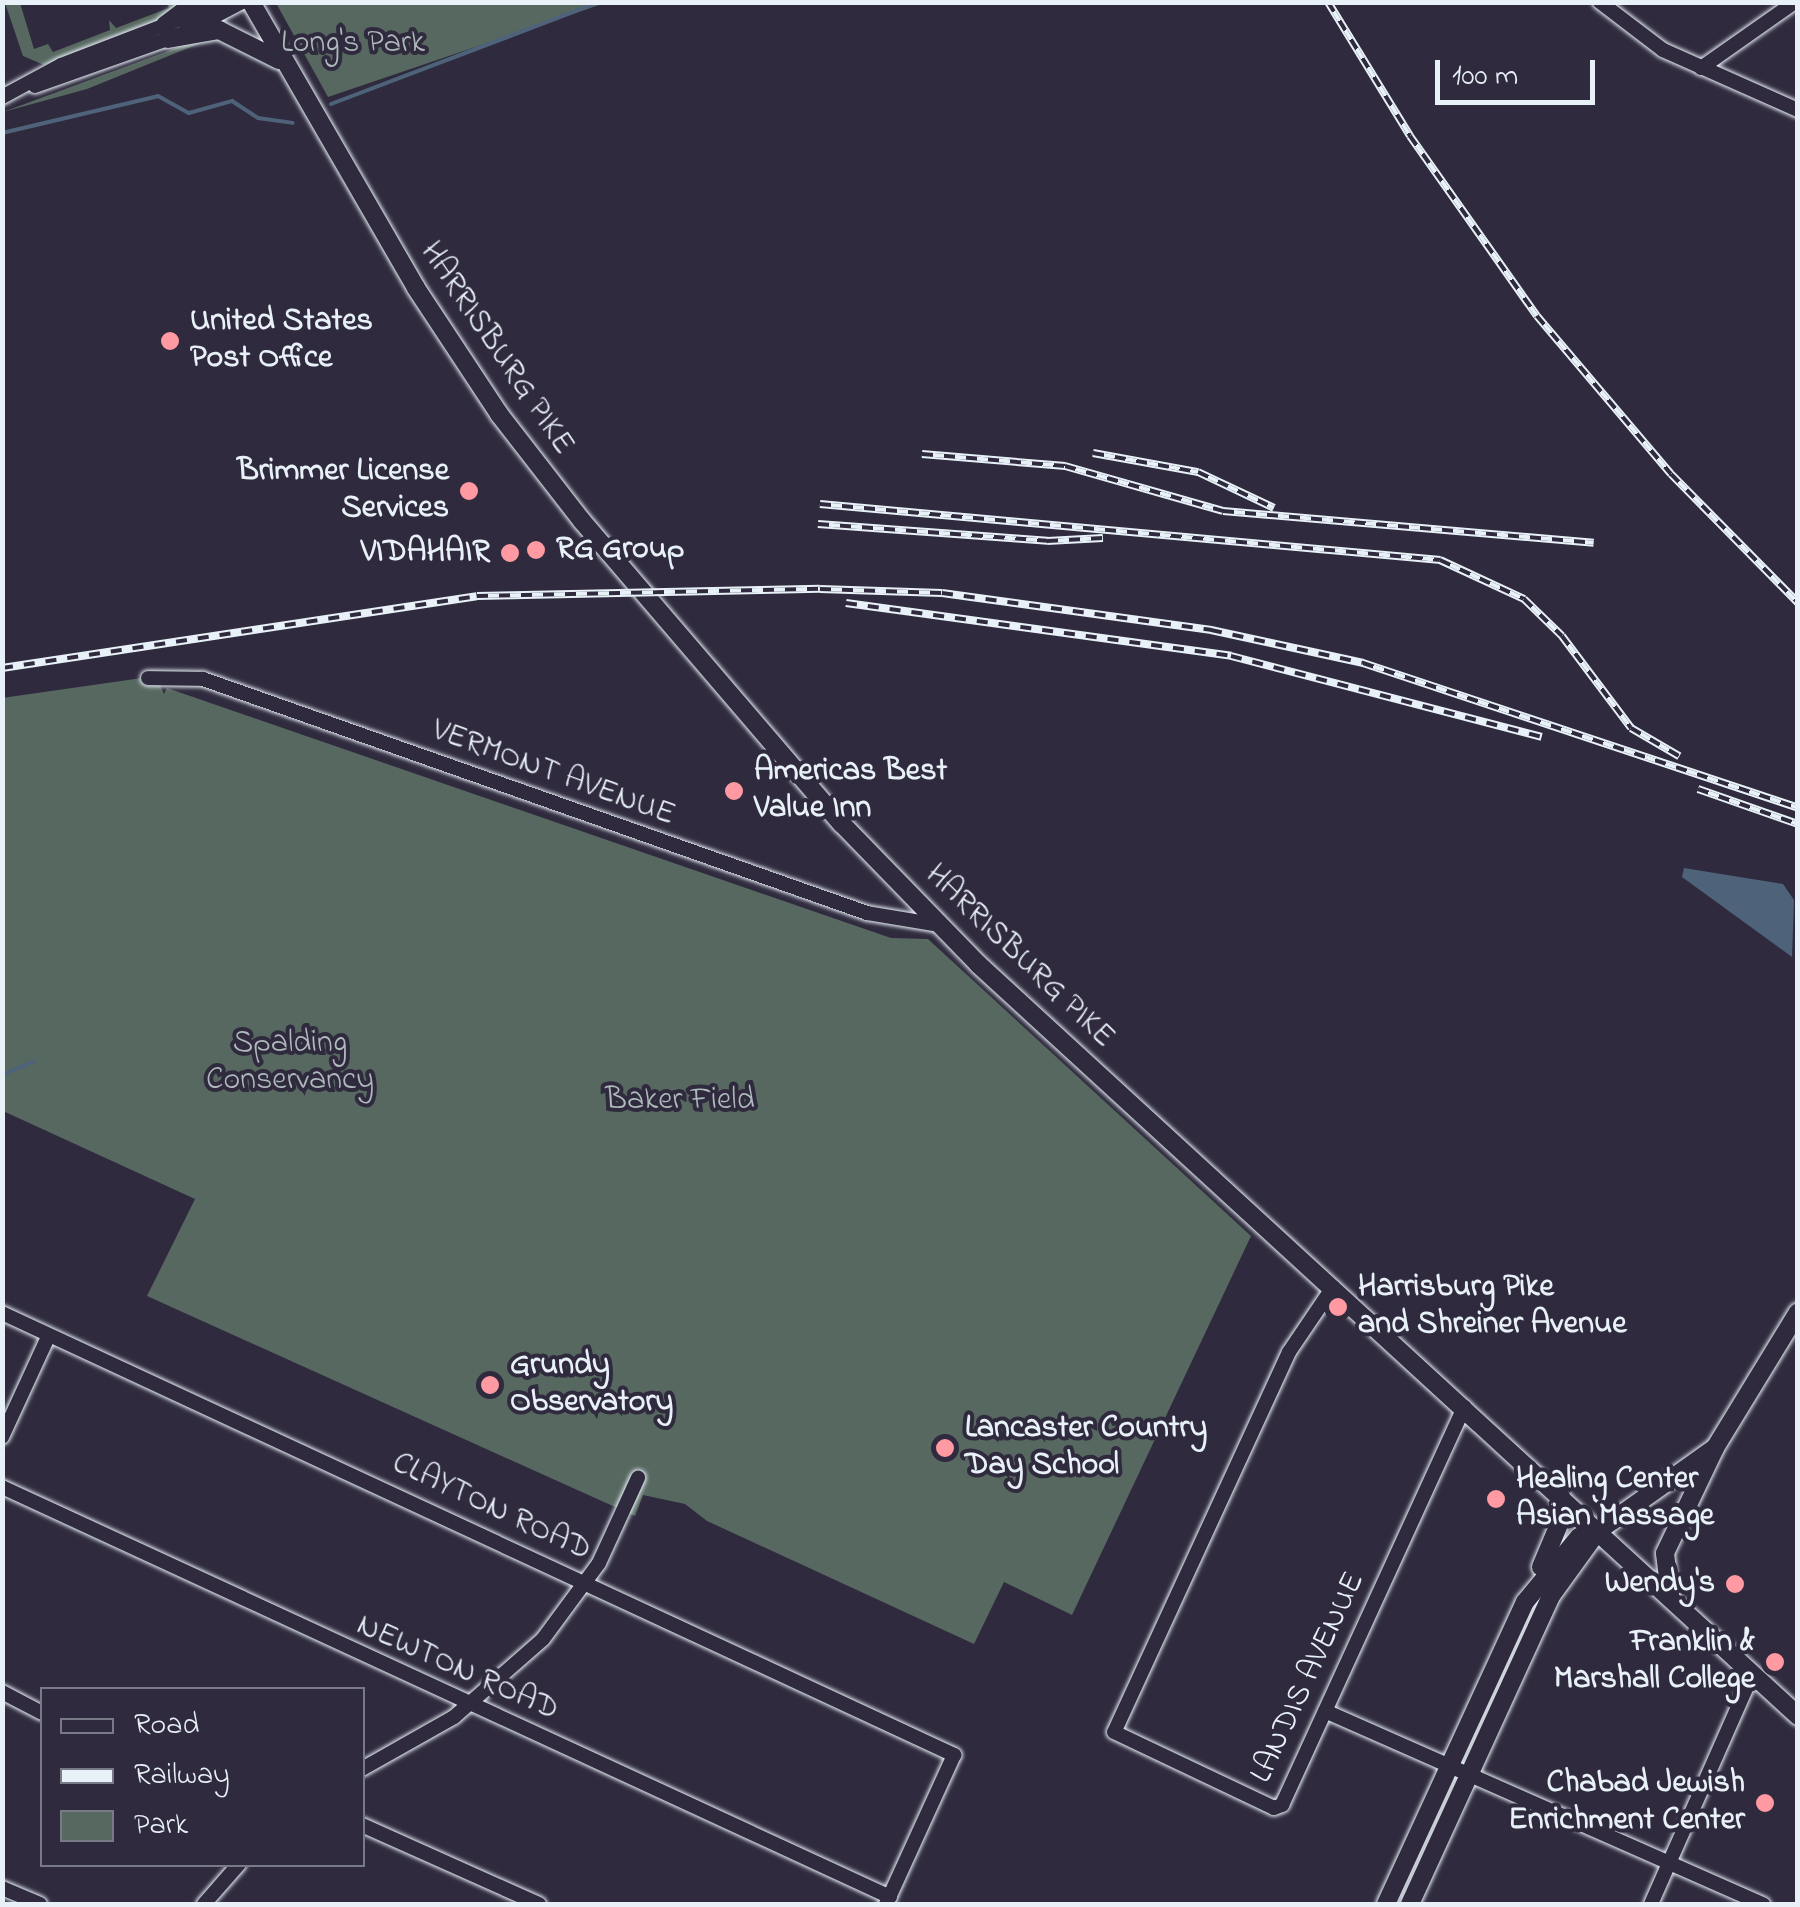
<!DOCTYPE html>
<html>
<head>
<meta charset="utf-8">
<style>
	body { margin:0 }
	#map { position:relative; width:1800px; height:1907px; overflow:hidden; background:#2f2a3d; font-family:"Indie Flower",sans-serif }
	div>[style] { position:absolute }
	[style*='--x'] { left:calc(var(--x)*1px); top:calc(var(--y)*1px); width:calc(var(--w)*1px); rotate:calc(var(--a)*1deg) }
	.green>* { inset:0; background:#576860 }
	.water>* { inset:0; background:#4e637a }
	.stream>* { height:4px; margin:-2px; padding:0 2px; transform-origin:2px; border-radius:2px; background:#4e637a }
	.roads { filter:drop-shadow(0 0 2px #e8f1f8) drop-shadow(0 0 2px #e8f1f8) }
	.minor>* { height:14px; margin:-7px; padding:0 7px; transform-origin:7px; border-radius:7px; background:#2f2a3d }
	.major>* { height:18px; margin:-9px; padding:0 9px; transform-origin:9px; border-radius:9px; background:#2f2a3d }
	.rail>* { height:8px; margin-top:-4px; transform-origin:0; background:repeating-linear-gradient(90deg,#2f2a3d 0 11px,#e8f1f8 0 22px); box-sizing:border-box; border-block:2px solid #e8f1f8 }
	.dots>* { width:28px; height:28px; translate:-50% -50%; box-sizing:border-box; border:5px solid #2f2a3d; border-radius:50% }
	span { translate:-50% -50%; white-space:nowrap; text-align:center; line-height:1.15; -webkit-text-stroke:8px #2f2a3d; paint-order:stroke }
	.park-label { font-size:32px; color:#aebabb }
	.poi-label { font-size:32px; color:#e8f1f8; font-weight:700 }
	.left { translate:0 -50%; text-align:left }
	.right { translate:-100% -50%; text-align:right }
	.street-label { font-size:32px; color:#e8f1f8 }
	.frame { position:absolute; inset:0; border:5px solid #e8f1f8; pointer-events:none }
	.legend { position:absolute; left:40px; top:1687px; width:325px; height:180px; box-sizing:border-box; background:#2f2a3d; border:2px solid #797a88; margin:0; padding:12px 18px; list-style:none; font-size:30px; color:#e8f1f8 }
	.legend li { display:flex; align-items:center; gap:20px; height:50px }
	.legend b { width:50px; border:2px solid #797a88 }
	.scale { position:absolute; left:1435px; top:60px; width:160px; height:45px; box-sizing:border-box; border:5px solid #e8f1f8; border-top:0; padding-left:12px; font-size:30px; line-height:35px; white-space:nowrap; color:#e8f1f8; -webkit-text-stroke:8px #2f2a3d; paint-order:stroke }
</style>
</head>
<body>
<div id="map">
	<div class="green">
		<div style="clip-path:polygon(5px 3px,20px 3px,34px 49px,48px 44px,53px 52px,110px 30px,109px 20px,116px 28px,169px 8px,167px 3px,188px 3px,151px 24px,44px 65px,23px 56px)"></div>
		<div style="clip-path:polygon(276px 3px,605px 3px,328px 97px)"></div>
		<div style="clip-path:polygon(203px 38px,208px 40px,87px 89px,3px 112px)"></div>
		<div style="clip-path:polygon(156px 676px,164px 694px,167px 688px,891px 938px,928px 939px,1251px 1236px,1072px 1615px,1004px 1582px,974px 1644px,707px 1521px,685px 1504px,643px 1495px,635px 1516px,147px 1296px,195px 1199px,3px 1111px,2px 698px)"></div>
	</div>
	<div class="water">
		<div style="clip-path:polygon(1684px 868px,1783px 884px,1794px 900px,1792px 957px,1682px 877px)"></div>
	</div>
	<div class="stream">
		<div style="--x:331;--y:104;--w:288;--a:-20.8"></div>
		<div style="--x:2;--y:133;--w:160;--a:-13.3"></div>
		<div style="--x:158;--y:96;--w:35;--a:29"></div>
		<div style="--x:189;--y:113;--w:45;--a:-15.6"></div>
		<div style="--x:232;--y:101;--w:31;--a:33"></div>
		<div style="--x:258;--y:118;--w:35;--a:8"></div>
		<div style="--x:2;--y:1075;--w:34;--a:-23"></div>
	</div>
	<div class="roads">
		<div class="minor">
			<div style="--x:1600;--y:2;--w:79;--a:37.3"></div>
			<div style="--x:1663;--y:50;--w:148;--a:24"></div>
			<div style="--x:1701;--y:68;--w:115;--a:-35.1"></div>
			<div style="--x:35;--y:86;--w:153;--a:-19.5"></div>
			<div style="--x:179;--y:35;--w:71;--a:-27.6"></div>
			<div style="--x:2;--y:97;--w:67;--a:-28.5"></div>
			<div style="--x:61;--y:65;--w:176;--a:-21"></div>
			<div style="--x:148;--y:678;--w:55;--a:1"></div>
			<div style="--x:203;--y:679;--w:704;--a:19.41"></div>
			<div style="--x:867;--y:913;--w:73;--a:9.5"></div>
			<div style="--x:1333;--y:1287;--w:78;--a:124.1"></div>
			<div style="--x:1289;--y:1352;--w:418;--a:114.7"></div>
			<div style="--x:1114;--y:1732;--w:177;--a:25.4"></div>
			<div style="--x:1274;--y:1808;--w:9;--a:-21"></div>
			<div style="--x:1282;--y:1805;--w:438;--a:-65.4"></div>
			<div style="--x:2;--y:1313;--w:1050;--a:24.9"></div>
			<div style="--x:954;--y:1755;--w:164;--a:114.5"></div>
			<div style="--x:2;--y:1437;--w:112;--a:-65.3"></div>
			<div style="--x:2;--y:1487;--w:978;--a:24.78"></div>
			<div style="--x:2;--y:1692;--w:45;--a:27.7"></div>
			<div style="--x:1325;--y:1711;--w:479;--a:23.8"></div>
			<div style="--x:362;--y:1769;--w:106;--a:-29.5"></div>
			<div style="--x:454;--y:1717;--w:118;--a:-41.2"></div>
			<div style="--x:543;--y:1639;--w:94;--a:-53.6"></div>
			<div style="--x:599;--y:1563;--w:94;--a:-65.4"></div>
			<div style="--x:362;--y:1825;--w:194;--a:24.1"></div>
			<div style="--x:2;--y:1888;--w:41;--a:22.8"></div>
			<div style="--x:204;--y:1904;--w:53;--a:-48.8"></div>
			<div style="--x:1651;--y:1904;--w:250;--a:-66.2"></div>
		</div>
		<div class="major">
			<div style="--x:251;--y:2;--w:330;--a:60"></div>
			<div style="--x:416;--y:288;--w:151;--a:56.6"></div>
			<div style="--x:499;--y:414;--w:135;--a:52.2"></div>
			<div style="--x:582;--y:521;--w:399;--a:49.4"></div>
			<div style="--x:842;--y:824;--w:195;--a:45.8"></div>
			<div style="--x:978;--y:964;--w:1113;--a:42.52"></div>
			<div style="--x:165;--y:25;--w:38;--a:-37"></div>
			<div style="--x:168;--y:39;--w:52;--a:-10"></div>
			<div style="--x:219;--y:30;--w:67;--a:26.6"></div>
			<div style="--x:1541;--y:1567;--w:49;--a:-67.1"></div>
			<div style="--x:1560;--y:1522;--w:26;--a:-88"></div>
			<div style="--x:1670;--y:1594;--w:41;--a:-97"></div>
			<div style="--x:1665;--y:1553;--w:116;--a:-64.5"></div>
			<div style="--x:1386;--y:1904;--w:332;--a:-65.3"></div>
			<div style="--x:1525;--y:1602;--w:85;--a:-50.3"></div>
			<div style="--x:1579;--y:1537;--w:20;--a:-18"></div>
			<div style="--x:1598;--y:1531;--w:143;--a:-35.4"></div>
			<div style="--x:1715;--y:1448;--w:159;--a:-58.6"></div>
			<div style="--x:1410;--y:1904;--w:339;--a:-65.4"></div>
			<div style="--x:1551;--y:1596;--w:75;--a:-54.2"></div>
		</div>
	</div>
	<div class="rail">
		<div style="--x:1328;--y:2;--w:157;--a:58.5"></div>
		<div style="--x:1410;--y:136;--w:220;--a:54.8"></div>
		<div style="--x:1537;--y:316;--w:207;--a:49.7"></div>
		<div style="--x:1671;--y:474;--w:181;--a:45.4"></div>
		<div style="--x:1093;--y:453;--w:107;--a:10.3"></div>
		<div style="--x:1198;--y:472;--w:84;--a:25.3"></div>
		<div style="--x:922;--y:454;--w:144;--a:4.8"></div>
		<div style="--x:1065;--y:466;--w:164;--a:15.9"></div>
		<div style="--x:1223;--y:511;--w:372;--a:4.9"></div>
		<div style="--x:820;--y:504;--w:623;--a:5.16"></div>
		<div style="--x:1440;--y:560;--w:93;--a:24.9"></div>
		<div style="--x:1524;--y:599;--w:53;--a:44.2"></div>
		<div style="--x:1562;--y:636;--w:115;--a:53.1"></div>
		<div style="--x:1631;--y:728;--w:56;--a:30.3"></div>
		<div style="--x:818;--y:524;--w:230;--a:4.2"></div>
		<div style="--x:1047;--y:541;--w:56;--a:-3.1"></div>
		<div style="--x:846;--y:603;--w:389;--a:7.8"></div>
		<div style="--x:1231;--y:656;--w:321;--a:14.6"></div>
		<div style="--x:2;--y:668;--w:480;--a:-8.6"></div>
		<div style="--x:477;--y:596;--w:343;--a:-1.2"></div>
		<div style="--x:820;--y:589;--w:122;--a:1.9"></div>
		<div style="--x:942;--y:593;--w:272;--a:7.8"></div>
		<div style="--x:1211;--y:630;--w:156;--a:12.2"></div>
		<div style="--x:1363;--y:663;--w:459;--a:18.4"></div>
		<div style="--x:1698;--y:789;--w:106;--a:19.3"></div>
	</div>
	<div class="dots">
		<div style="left:170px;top:341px;background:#ff9aa2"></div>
		<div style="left:469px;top:491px;background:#ff9aa2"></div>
		<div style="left:536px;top:550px;background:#ff9aa2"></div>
		<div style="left:510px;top:553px;background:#ff9aa2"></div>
		<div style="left:734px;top:791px;background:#ff9aa2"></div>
		<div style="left:1338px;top:1307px;background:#ff9aa2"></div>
		<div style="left:490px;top:1385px;background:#ff9aa2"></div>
		<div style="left:945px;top:1448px;background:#ff9aa2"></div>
		<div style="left:1496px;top:1499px;background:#ff9aa2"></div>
		<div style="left:1735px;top:1584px;background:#ff9aa2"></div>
		<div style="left:1775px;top:1662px;background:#ff9aa2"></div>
		<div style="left:1765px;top:1803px;background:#ff9aa2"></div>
	</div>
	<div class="park-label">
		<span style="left:353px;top:44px">Long's Park</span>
		<span style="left:290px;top:1063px">Spalding<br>Conservancy</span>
		<span style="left:680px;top:1101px">Baker Field</span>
	</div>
	<div class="poi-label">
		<span class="left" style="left:190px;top:341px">United States<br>Post Office</span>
		<span class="right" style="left:449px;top:491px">Brimmer License<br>Services</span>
		<span class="left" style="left:556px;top:550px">RG Group</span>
		<span class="right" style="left:490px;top:553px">VIDAHAIR</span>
		<span class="left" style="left:754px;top:791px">Americas Best<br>Value Inn</span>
		<span class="left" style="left:1358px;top:1307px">Harrisburg Pike<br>and Shreiner Avenue</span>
		<span class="left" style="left:510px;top:1385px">Grundy<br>Observatory</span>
		<span class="left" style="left:965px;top:1448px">Lancaster Country<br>Day School</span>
		<span class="left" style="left:1516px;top:1499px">Healing Center<br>Asian Massage</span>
		<span class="right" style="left:1715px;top:1584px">Wendy's</span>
		<span class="right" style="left:1755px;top:1662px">Franklin &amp;<br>Marshall College</span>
		<span class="right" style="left:1745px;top:1803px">Chabad Jewish<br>Enrichment Center</span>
	</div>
	<div class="street-label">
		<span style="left:496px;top:349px;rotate:56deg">HARRISBURG PIKE</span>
		<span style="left:553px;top:774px;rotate:20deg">VERMONT AVENUE</span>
		<span style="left:1019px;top:957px;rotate:44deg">HARRISBURG PIKE</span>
		<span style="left:491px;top:1508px;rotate:25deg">CLAYTON ROAD</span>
		<span style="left:457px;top:1669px;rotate:24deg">NEWTON ROAD</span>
		<span style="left:1309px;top:1678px;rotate:-65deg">LANDIS AVENUE</span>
	</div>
	<div class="frame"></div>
	<ul class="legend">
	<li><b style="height:12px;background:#2f2a3d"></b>Road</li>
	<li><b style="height:12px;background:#e8f1f8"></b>Railway</li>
	<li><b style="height:28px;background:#576860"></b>Park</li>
	</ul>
	<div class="scale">100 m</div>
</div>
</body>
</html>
